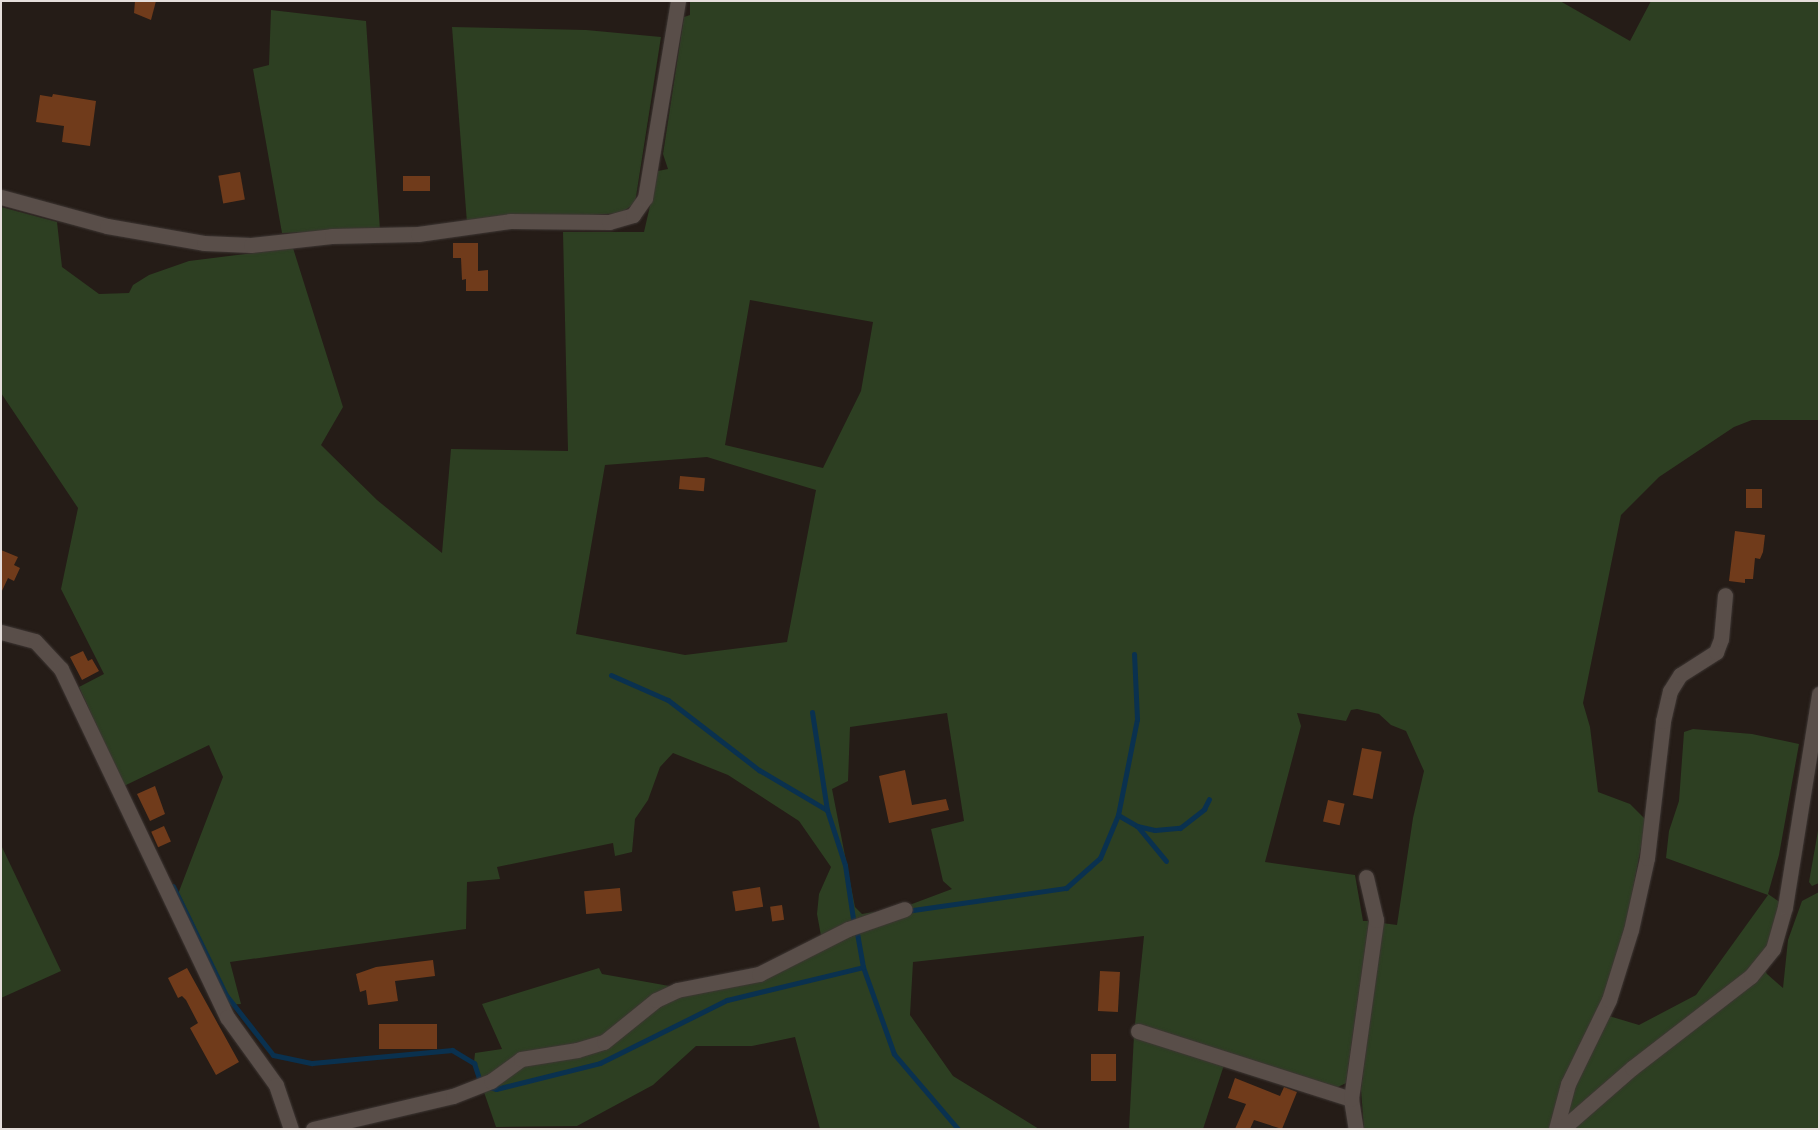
<!DOCTYPE html>
<html>
<head>
<meta charset="utf-8">
<style>
	body { margin:0 }
	#map { position:relative; width:1820px; height:1130px; overflow:hidden; background:#251c17; font-family:"IBM Plex Sans",sans-serif }
	div>[style] { position:absolute }
	[style*='--x'] { left:calc(var(--x)*1px); top:calc(var(--y)*1px); width:calc(var(--w)*1px); rotate:calc(var(--a)*1deg) }
	.green>* { inset:0; background:#2d3f22 }
	.stream>* { height:5px; margin:-2.5px; padding:0 2.5px; transform-origin:2.5px; border-radius:2.5px; background:#0a314f }
	.building>* { inset:0; background:#703b1b; transform-origin:0 0 }
	.roads { filter:drop-shadow(0 0 1px #3d3633) drop-shadow(0 0 1px #3d3633) }
	.minor>* { height:15px; margin:-7.5px; padding:0 7.5px; transform-origin:7.5px; border-radius:7.5px; background:#594e49 }
	span { translate:-50% -50%; white-space:nowrap; text-align:center; line-height:1.15; -webkit-text-stroke:4px #251c17; paint-order:stroke }
	.frame { position:absolute; inset:0; border:2px solid #e5dedb; pointer-events:none }
</style>
</head>
<body>
<div id="map">
	<div class="green">
		<div style="clip-path:polygon(evenodd,690px 1px,1560px 1px,1630px 41px,1651px 1px,1819px 1px,1819px 420px,1752px 420px,1734px 427px,1659px 477px,1621px 515px,1583px 703px,1590px 727px,1598px 792px,1630px 804px,1646px 820px,1609px 1016px,1639px 1025px,1696px 995px,1768px 895px,1666px 858px,1669px 831px,1679px 801px,1684px 732px,1693px 729px,1752px 734px,1799px 744px,1779px 855px,1768px 894px,1781px 903px,1772px 938px,1760px 962px,1767px 974px,1783px 988px,1788px 940px,1802px 901px,1819px 892px,1819px 1129px,1364px 1129px,1361px 1089px,1382px 923px,1397px 925px,1413px 818px,1424px 771px,1406px 731px,1391px 725px,1379px 714px,1357px 709px,1351px 710px,1346px 721px,1297px 713px,1301px 726px,1265px 862px,1355px 875px,1363px 921px,1369px 921px,1346px 1083px,1336px 1088px,1135px 1024px,1144px 936px,913px 962px,910px 1015px,953px 1076px,1039px 1129px,820px 1129px,795px 1037px,752px 1046px,696px 1046px,653px 1085px,577px 1126px,496px 1127px,474px 1063px,475px 1053px,502px 1049px,482px 1004px,599px 968px,602px 974px,703px 992px,822px 941px,817px 914px,819px 894px,831px 867px,799px 821px,728px 775px,673px 753px,660px 767px,648px 800px,635px 819px,632px 852px,615px 856px,613px 843px,497px 867px,500px 879px,467px 882px,466px 929px,230px 962px,241px 1004px,224px 1005px,178px 894px,223px 777px,209px 745px,124px 786px,79px 687px,104px 674px,61px 589px,78px 508px,1px 393px,1px 207px,57px 222px,62px 267px,99px 294px,129px 293px,133px 285px,149px 275px,189px 261px,293px 248px,343px 407px,321px 445px,377px 500px,442px 553px,451px 449px,568px 451px,563px 232px,644px 232px,658px 171px,668px 169px,663px 154px,684px 17px,690px 15px,690px 1px,750px 300px,873px 322px,861px 391px,823px 468px,725px 445px,750px 300px,690px 1px,707px 457px,816px 490px,787px 642px,685px 655px,576px 634px,605px 465px,707px 457px,690px 1px,947px 713px,964px 821px,931px 829px,943px 881px,952px 889px,904px 907px,862px 914px,855px 907px,832px 789px,848px 781px,850px 727px,947px 713px)"></div>
		<div style="clip-path:polygon(271px 10px,366px 21px,380px 230px,282px 233px,253px 69px,269px 65px)"></div>
		<div style="clip-path:polygon(452px 27px,586px 30px,661px 37px,635px 203px,621px 213px,467px 223px)"></div>
		<div style="clip-path:polygon(1819px 825px,1819px 883px,1812px 886px,1809px 882px)"></div>
		<div style="clip-path:polygon(1px 845px,61px 971px,1px 998px)"></div>
		<div style="clip-path:polygon(1134px 1035px,1224px 1065px,1203px 1129px,1129px 1129px)"></div>
	</div>
	<div class="stream">
		<div style="--x:611;--y:675;--w:62;--a:23.7"></div>
		<div style="--x:668;--y:700;--w:115;--a:37.6"></div>
		<div style="--x:759;--y:770;--w:79;--a:30.5"></div>
		<div style="--x:827;--y:810;--w:58;--a:71.9"></div>
		<div style="--x:845;--y:865;--w:61;--a:81.5"></div>
		<div style="--x:812;--y:712;--w:99;--a:81.3"></div>
		<div style="--x:1118;--y:815;--w:22;--a:30"></div>
		<div style="--x:1137;--y:826;--w:18;--a:13"></div>
		<div style="--x:1155;--y:830;--w:25;--a:-5"></div>
		<div style="--x:1180;--y:828;--w:31;--a:-38"></div>
		<div style="--x:1204;--y:809;--w:11;--a:-63"></div>
		<div style="--x:1138;--y:827;--w:44;--a:50.5"></div>
		<div style="--x:173;--y:886;--w:121;--a:64.1"></div>
		<div style="--x:226;--y:995;--w:76;--a:51.9"></div>
		<div style="--x:273;--y:1055;--w:40;--a:12"></div>
		<div style="--x:312;--y:1063;--w:141;--a:-5.3"></div>
		<div style="--x:452;--y:1050;--w:26;--a:31"></div>
		<div style="--x:474;--y:1063;--w:20;--a:72"></div>
		<div style="--x:906;--y:911;--w:162;--a:-8.2"></div>
		<div style="--x:1066;--y:888;--w:45;--a:-41.4"></div>
		<div style="--x:1100;--y:858;--w:47;--a:-67.3"></div>
		<div style="--x:1118;--y:815;--w:98;--a:-78.8"></div>
		<div style="--x:1137;--y:719;--w:65;--a:-92.6"></div>
		<div style="--x:863;--y:967;--w:92;--a:70.4"></div>
		<div style="--x:894;--y:1054;--w:99;--a:49.5"></div>
		<div style="--x:489;--y:1087;--w:7;--a:16"></div>
		<div style="--x:496;--y:1089;--w:107;--a:-14"></div>
		<div style="--x:600;--y:1063;--w:142;--a:-26.4"></div>
		<div style="--x:727;--y:1000;--w:140;--a:-13.6"></div>
		<div style="--x:863;--y:967;--w:39;--a:-100"></div>
	</div>
	<div class="building">
		<div style="clip-path:polygon(135px 1px,156px 1px,151px 20px,134px 13px)"></div>
		<div style="clip-path:polygon(53px 94px,96px 101px,90px 146px,62px 142px,64px 126px,36px 122px,40px 95px,52px 97px)"></div>
		<div style="left:240px;top:172px;width:28px;height:22px;rotate:80deg"></div>
		<div style="left:403px;top:176px;width:27px;height:15px"></div>
		<div style="clip-path:polygon(453px 243px,478px 243px,478px 271px,488px 270px,488px 291px,466px 291px,466px 279px,462px 280px,461px 258px,453px 258px)"></div>
		<div style="left:680px;top:476px;width:25px;height:13px;rotate:5deg"></div>
		<div style="left:1746px;top:489px;width:16px;height:19px"></div>
		<div style="clip-path:polygon(1735px 531px,1765px 535px,1763px 552px,1760px 559px,1755px 558px,1753px 579px,1745px 579px,1745px 583px,1729px 581px)"></div>
		<div style="clip-path:polygon(1px 550px,18px 557px,14px 565px,20px 568px,14px 581px,8px 578px,1px 593px)"></div>
		<div style="clip-path:polygon(83px 651px,88px 661px,92px 659px,99px 671px,82px 680px,70px 657px)"></div>
		<div style="left:1362px;top:748px;width:20px;height:48px;rotate:11deg"></div>
		<div style="clip-path:polygon(905px 770px,912px 805px,946px 799px,949px 810px,889px 823px,879px 776px)"></div>
		<div style="clip-path:polygon(155px 786px,165px 814px,150px 821px,137px 794px)"></div>
		<div style="left:1328px;top:800px;width:17px;height:22px;rotate:13deg"></div>
		<div style="left:164px;top:826px;width:17px;height:14px;rotate:66deg"></div>
		<div style="left:760px;top:887px;width:20px;height:28px;rotate:81deg"></div>
		<div style="left:620px;top:888px;width:23px;height:36px;rotate:85deg"></div>
		<div style="left:782px;top:905px;width:15px;height:12px;rotate:82deg"></div>
		<div style="clip-path:polygon(433px 960px,435px 976px,395px 981px,398px 1001px,368px 1005px,366px 990px,360px 992px,356px 974px,376px 967px)"></div>
		<div style="clip-path:polygon(187px 968px,239px 1062px,216px 1075px,190px 1028px,198px 1023px,186px 1000px,182px 996px,178px 998px,168px 978px)"></div>
		<div style="left:1100px;top:971px;width:20px;height:40px;rotate:3deg"></div>
		<div style="left:437px;top:1024px;width:25px;height:58px;rotate:90deg"></div>
		<div style="left:1091px;top:1054px;width:25px;height:27px"></div>
		<div style="clip-path:polygon(1235px 1078px,1280px 1096px,1284px 1087px,1297px 1092px,1282px 1129px,1254px 1120px,1250px 1129px,1235px 1129px,1246px 1104px,1228px 1098px)"></div>
	</div>
	<div class="roads">
		<div class="minor">
			<div style="--x:1;--y:197;--w:110;--a:15.3"></div>
			<div style="--x:107;--y:226;--w:98;--a:9.9"></div>
			<div style="--x:204;--y:243;--w:47;--a:2.4"></div>
			<div style="--x:251;--y:245;--w:81;--a:-6.3"></div>
			<div style="--x:332;--y:236;--w:86;--a:-1.3"></div>
			<div style="--x:418;--y:234;--w:93;--a:-8"></div>
			<div style="--x:510;--y:221;--w:99;--a:0.6"></div>
			<div style="--x:609;--y:222;--w:25;--a:-16"></div>
			<div style="--x:633;--y:215;--w:21;--a:-55"></div>
			<div style="--x:645;--y:198;--w:200;--a:-80.5"></div>
			<div style="--x:1;--y:632;--w:35;--a:15"></div>
			<div style="--x:35;--y:641;--w:38;--a:47"></div>
			<div style="--x:61;--y:669;--w:386;--a:64.5"></div>
			<div style="--x:227;--y:1017;--w:84;--a:54.2"></div>
			<div style="--x:276;--y:1085;--w:46;--a:71.2"></div>
			<div style="--x:1138;--y:1031;--w:224;--a:17.7"></div>
			<div style="--x:1351;--y:1099;--w:30;--a:81"></div>
			<div style="--x:1351;--y:1099;--w:181;--a:-82"></div>
			<div style="--x:1376;--y:920;--w:44;--a:-103.1"></div>
			<div style="--x:313;--y:1129;--w:144;--a:-13.3"></div>
			<div style="--x:453;--y:1096;--w:41;--a:-21.5"></div>
			<div style="--x:491;--y:1081;--w:37;--a:-36"></div>
			<div style="--x:521;--y:1059;--w:57;--a:-9.1"></div>
			<div style="--x:577;--y:1050;--w:28;--a:-17"></div>
			<div style="--x:604;--y:1042;--w:67;--a:-38.9"></div>
			<div style="--x:656;--y:1000;--w:23;--a:-25"></div>
			<div style="--x:677;--y:990;--w:84;--a:-11"></div>
			<div style="--x:759;--y:974;--w:100;--a:-26.8"></div>
			<div style="--x:848;--y:929;--w:60;--a:-19.3"></div>
			<div style="--x:1556;--y:1129;--w:47;--a:-75.1"></div>
			<div style="--x:1568;--y:1084;--w:93;--a:-64"></div>
			<div style="--x:1609;--y:1000;--w:73;--a:-72.6"></div>
			<div style="--x:1631;--y:930;--w:74;--a:-77.5"></div>
			<div style="--x:1647;--y:858;--w:138;--a:-83.3"></div>
			<div style="--x:1663;--y:721;--w:31;--a:-77"></div>
			<div style="--x:1670;--y:691;--w:19;--a:-58"></div>
			<div style="--x:1680;--y:675;--w:43;--a:-32.6"></div>
			<div style="--x:1716;--y:652;--w:14;--a:-69"></div>
			<div style="--x:1721;--y:639;--w:44;--a:-84.8"></div>
			<div style="--x:1562;--y:1129;--w:93;--a:-41.1"></div>
			<div style="--x:1632;--y:1068;--w:150;--a:-37.7"></div>
			<div style="--x:1751;--y:976;--w:35;--a:-51"></div>
			<div style="--x:1773;--y:949;--w:44;--a:-74.1"></div>
			<div style="--x:1785;--y:907;--w:216;--a:-80.9"></div>
		</div>
	</div>
	<div class="frame"></div>
</div>
</body>
</html>
